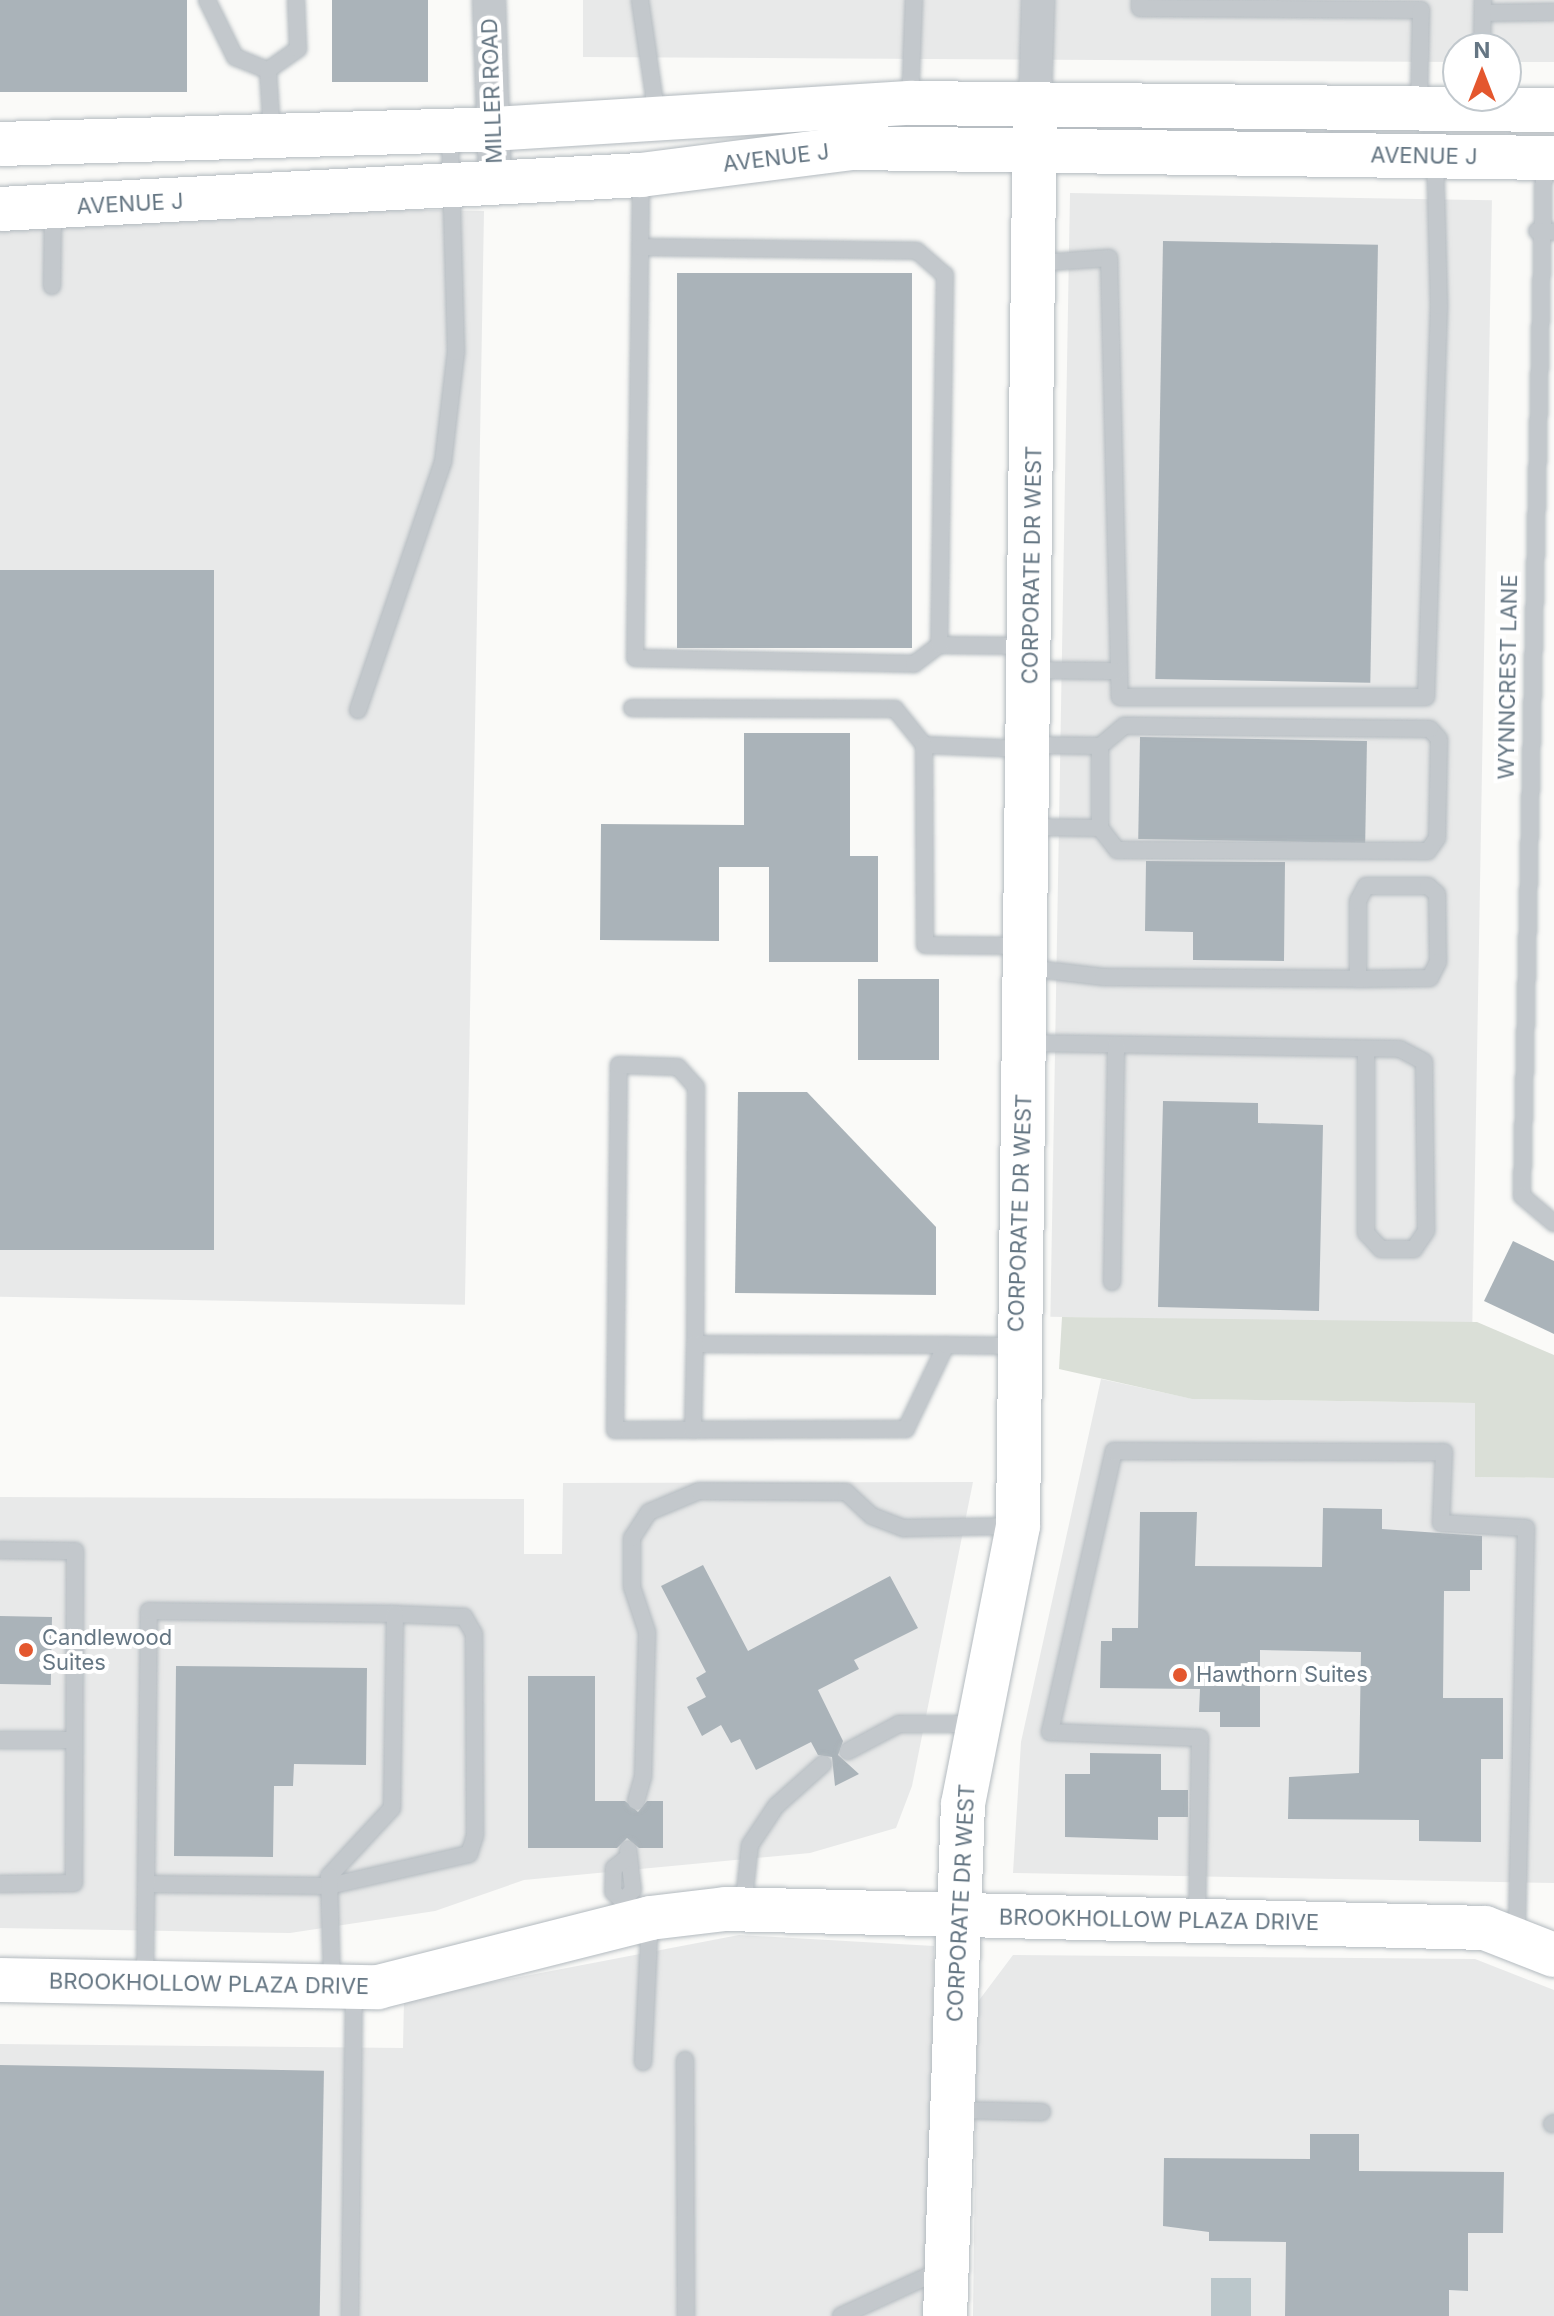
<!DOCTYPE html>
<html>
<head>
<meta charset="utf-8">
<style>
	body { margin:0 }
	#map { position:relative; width:1554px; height:2316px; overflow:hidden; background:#fafaf8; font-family:Inter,sans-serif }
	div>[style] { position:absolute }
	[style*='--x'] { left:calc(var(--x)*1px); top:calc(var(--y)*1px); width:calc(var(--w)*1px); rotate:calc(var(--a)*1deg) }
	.built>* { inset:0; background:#e8e9e9; transform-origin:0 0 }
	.green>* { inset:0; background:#dadfd7 }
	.water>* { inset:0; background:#bbc7cb; transform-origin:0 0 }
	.building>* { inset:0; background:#aab3b9; transform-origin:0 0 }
	.roads { filter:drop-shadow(0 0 2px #b3babf) drop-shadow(0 0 2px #b3babf) }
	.lane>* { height:16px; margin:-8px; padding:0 8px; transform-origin:8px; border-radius:8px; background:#c3c8cc }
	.street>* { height:32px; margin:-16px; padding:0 16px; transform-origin:16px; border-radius:16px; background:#c3c8cc }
	.secondary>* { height:44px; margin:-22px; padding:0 22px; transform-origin:22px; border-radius:22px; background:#fff }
	.dots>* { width:22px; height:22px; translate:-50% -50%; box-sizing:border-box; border:4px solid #fff; border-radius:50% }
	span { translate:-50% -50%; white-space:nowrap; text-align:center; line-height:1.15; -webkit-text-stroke:8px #fff; paint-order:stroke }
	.street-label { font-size:22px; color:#657683 }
	.poi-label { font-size:22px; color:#657683 }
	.left { translate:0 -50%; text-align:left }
	.north { position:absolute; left:1442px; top:32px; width:80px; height:80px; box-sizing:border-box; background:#fff; border:2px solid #c1c8cd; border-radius:50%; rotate:0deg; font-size:22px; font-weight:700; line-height:32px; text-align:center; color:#657683 }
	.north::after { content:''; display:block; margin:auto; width:28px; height:36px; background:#e4572e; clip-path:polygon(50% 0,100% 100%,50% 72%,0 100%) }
</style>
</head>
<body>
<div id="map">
	<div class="built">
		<div style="clip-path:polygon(583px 0,1554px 0,1554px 62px,1506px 62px,1506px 48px,1458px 48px,1458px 62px,583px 57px)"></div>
		<div style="left:1070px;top:193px;width:422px;height:1124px;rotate:1deg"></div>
		<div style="left:484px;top:211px;width:1094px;height:484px;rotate:91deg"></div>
		<div style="clip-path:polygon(1101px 1379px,1193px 1399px,1476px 1403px,1475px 1477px,1554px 1478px,1554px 1883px,1013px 1873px,1021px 1742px)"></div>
		<div style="clip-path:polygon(973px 1482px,912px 1786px,896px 1828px,810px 1853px,524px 1880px,435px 1911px,290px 1933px,0 1928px,0 1497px,524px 1499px,524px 1554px,562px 1554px,563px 1483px)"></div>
		<div style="clip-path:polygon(739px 1935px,934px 1946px,928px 2316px,0 2316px,0 2044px,403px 2048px,404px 1999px)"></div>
		<div style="clip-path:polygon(1013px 1955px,1475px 1959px,1554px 1990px,1554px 2316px,973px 2316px,977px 2003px)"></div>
	</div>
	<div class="green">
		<div style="clip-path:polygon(1062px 1317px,1477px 1322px,1554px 1355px,1554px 1478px,1475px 1477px,1475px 1403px,1192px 1399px,1059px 1369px)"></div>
	</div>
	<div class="water">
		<div style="left:1211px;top:2278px;width:40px;height:38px"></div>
	</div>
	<div class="building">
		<div style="left:0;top:0;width:187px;height:92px"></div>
		<div style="left:332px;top:0;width:96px;height:82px"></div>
		<div style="left:1163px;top:241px;width:215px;height:438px;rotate:1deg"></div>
		<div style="left:677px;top:273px;width:235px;height:375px"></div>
		<div style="left:0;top:570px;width:214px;height:680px"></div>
		<div style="clip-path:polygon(744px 733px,850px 733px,850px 856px,878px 856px,878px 962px,769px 962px,769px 867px,719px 867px,719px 941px,600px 940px,601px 824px,744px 825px)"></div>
		<div style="left:1140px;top:737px;width:227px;height:102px;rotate:1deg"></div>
		<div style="clip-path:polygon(1146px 861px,1285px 862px,1284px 961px,1193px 960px,1193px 932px,1145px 931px)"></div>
		<div style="left:858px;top:979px;width:81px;height:81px"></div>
		<div style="clip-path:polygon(738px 1092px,807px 1092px,936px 1227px,936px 1295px,735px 1293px)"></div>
		<div style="clip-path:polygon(1163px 1101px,1258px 1103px,1258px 1123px,1323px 1125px,1319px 1311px,1158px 1307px)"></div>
		<div style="clip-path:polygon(1513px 1241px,1554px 1261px,1554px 1334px,1484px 1301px)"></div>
		<div style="clip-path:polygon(1323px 1508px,1382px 1509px,1382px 1529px,1482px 1536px,1482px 1570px,1470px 1570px,1470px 1591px,1444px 1591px,1443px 1698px,1503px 1698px,1503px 1759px,1481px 1759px,1481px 1842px,1419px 1841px,1419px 1820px,1288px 1819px,1289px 1777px,1359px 1773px,1361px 1652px,1260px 1650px,1260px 1727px,1220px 1727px,1220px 1712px,1199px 1712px,1200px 1689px,1100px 1688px,1101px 1641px,1112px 1641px,1112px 1628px,1138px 1628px,1140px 1512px,1197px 1512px,1195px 1566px,1322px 1567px)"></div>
		<div style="clip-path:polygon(703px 1565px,748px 1651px,890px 1576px,918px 1628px,854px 1660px,859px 1669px,818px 1690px,843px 1741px,838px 1755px,859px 1774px,835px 1786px,832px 1757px,818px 1755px,811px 1742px,756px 1770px,740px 1739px,731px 1743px,721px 1725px,702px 1736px,687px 1707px,706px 1697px,696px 1678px,706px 1672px,661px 1586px)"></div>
		<div style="left:0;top:1616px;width:52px;height:68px;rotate:1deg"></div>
		<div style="clip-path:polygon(176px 1666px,367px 1668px,366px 1765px,294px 1764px,293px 1786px,274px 1786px,273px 1857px,174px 1856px)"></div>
		<div style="clip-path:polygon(528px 1676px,595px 1676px,595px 1801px,625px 1801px,638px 1812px,647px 1801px,663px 1801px,663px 1848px,639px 1848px,627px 1838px,617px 1848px,528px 1848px)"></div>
		<div style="clip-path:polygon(1090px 1753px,1161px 1754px,1161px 1790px,1188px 1790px,1188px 1817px,1158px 1817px,1158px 1840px,1065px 1837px,1065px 1774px,1090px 1774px)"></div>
		<div style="left:0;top:2065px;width:324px;height:251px;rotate:1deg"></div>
		<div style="clip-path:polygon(1310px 2134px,1359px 2134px,1359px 2171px,1504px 2172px,1503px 2233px,1468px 2233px,1468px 2291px,1449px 2290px,1449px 2316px,1285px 2316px,1286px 2242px,1209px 2241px,1209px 2232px,1163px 2226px,1164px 2158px,1310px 2159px)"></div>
	</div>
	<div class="roads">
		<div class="lane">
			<div style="--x:207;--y:0;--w:64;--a:63.8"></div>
			<div style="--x:235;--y:57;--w:35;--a:22"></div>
			<div style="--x:268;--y:70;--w:63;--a:86.4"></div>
			<div style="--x:640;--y:0;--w:117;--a:81.7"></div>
			<div style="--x:1140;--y:0;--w:8;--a:90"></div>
			<div style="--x:1140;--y:8;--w:281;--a:0.4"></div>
			<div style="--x:1421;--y:10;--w:97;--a:91.2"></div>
			<div style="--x:1483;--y:13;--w:71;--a:-0.8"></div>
			<div style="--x:1482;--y:48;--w:48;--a:-88.8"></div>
			<div style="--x:268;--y:70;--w:37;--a:-35"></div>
			<div style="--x:298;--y:49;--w:49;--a:-92.3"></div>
			<div style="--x:910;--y:102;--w:102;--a:-87.8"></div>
			<div style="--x:1544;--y:160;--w:1036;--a:91.22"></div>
			<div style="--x:1522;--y:1196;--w:42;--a:40.2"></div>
			<div style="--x:641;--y:177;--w:481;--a:90.7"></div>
			<div style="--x:635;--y:658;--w:279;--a:1.2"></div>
			<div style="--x:914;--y:664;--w:31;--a:-37"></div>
			<div style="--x:939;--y:645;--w:89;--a:0.6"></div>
			<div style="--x:1537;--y:231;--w:17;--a:3"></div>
			<div style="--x:640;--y:247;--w:277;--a:0.8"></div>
			<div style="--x:917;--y:251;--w:37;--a:41"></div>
			<div style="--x:945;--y:275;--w:370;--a:90.9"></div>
			<div style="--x:1037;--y:263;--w:72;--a:-4"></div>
			<div style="--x:1109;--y:258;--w:439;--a:88.6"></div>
			<div style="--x:1120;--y:697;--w:306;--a:0"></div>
			<div style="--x:1426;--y:697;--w:391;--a:-88.1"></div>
			<div style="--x:1439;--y:306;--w:148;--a:-91.5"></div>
			<div style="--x:52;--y:286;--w:76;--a:-89.2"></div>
			<div style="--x:1032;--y:670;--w:85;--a:0.7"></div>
			<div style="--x:632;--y:708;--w:263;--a:0.2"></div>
			<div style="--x:895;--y:709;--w:46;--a:51.1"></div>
			<div style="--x:924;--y:745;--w:100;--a:2.3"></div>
			<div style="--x:358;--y:710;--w:262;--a:-71.1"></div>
			<div style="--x:443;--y:462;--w:111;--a:-83.3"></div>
			<div style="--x:456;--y:352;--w:219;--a:-91.6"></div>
			<div style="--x:924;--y:745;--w:200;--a:89.7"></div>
			<div style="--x:925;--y:945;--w:98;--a:0.6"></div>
			<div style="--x:1029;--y:827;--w:71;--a:0.8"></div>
			<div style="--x:1100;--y:828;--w:28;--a:52"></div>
			<div style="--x:1117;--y:850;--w:311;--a:0.2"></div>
			<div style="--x:1428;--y:851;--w:16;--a:-55"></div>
			<div style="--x:1437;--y:838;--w:99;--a:-88.8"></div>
			<div style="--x:1439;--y:739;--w:13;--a:-132"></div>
			<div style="--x:1430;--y:729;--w:306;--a:-179.4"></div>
			<div style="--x:1124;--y:726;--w:31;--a:140"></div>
			<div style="--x:1100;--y:746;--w:71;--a:-179.2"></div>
			<div style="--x:1100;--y:828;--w:82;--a:-90"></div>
			<div style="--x:1028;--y:968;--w:76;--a:6.8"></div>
			<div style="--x:1103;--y:977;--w:255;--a:0.4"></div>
			<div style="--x:1358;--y:979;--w:78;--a:-90"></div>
			<div style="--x:1358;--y:901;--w:17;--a:-62"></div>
			<div style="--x:1366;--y:886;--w:62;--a:0"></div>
			<div style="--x:1428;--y:886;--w:12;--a:42"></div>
			<div style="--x:1437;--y:894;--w:68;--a:89.2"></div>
			<div style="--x:1438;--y:962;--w:18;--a:117"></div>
			<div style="--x:1430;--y:978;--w:72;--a:179.2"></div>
			<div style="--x:1026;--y:1043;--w:374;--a:0.9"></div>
			<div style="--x:1400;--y:1049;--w:27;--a:28"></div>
			<div style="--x:1424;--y:1062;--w:169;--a:89.3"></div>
			<div style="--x:1426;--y:1231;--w:22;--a:124"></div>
			<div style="--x:1414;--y:1249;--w:33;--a:180"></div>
			<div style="--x:1381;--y:1249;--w:22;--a:-133"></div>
			<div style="--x:1366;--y:1233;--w:184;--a:-90"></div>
			<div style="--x:1112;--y:1282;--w:237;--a:-89"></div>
			<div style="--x:946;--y:1345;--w:93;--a:115.5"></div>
			<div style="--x:906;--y:1429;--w:291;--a:179.8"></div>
			<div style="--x:615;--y:1430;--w:365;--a:-89.4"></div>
			<div style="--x:619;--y:1065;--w:59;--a:1.9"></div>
			<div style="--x:678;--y:1067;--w:27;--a:48"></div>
			<div style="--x:696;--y:1087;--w:257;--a:90.2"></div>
			<div style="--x:695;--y:1344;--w:251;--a:0.2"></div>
			<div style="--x:946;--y:1345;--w:69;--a:0.8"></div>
			<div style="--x:693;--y:1430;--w:86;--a:-88.7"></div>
			<div style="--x:0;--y:1550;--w:75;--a:0.8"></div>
			<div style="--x:75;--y:1551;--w:332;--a:90.2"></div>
			<div style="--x:74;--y:1883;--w:74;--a:179.2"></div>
			<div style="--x:0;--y:1740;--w:74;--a:0"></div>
			<div style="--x:848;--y:1751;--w:58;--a:-27.9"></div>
			<div style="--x:899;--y:1724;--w:78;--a:0"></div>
			<div style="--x:636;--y:1801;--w:25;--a:-74"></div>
			<div style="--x:643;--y:1777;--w:145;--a:-88.4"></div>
			<div style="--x:647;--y:1632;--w:47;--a:-108.4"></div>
			<div style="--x:632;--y:1587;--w:49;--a:-90"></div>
			<div style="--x:632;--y:1538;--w:31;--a:-57"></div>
			<div style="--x:649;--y:1512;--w:54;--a:-22.8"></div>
			<div style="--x:699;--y:1491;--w:147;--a:0.4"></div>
			<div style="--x:846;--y:1492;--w:35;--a:43"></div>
			<div style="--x:872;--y:1516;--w:34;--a:21"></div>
			<div style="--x:904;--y:1528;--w:111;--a:-1"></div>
			<div style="--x:146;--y:1884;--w:183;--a:0.6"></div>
			<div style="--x:329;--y:1886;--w:144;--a:-12.9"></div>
			<div style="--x:469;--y:1854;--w:20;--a:-72"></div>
			<div style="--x:475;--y:1835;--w:201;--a:-90.3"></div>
			<div style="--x:474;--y:1634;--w:20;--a:-120"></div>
			<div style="--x:464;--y:1617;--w:69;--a:-177.5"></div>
			<div style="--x:623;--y:1901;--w:15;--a:-48"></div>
			<div style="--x:633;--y:1890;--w:41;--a:-97"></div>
			<div style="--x:743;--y:1908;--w:63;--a:-83.7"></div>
			<div style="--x:750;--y:1845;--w:47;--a:-56.3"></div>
			<div style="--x:776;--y:1806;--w:63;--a:-41.8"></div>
			<div style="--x:1197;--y:1921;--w:183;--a:-89.1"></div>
			<div style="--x:1200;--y:1738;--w:150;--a:-177.7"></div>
			<div style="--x:1050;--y:1732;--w:288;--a:-77.2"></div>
			<div style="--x:1114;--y:1451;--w:330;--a:0.2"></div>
			<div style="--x:1444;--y:1452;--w:71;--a:92.4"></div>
			<div style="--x:1441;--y:1523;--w:85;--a:3.4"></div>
			<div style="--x:1526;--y:1528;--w:409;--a:91.3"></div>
			<div style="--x:626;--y:1923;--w:22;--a:-98"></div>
			<div style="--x:623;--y:1901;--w:13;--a:-138"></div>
			<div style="--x:613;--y:1892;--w:24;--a:-88"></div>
			<div style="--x:614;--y:1868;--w:16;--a:-38"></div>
			<div style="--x:145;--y:1981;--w:370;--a:-89.4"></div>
			<div style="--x:149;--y:1611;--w:246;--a:0.7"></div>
			<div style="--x:395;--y:1614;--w:194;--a:90.9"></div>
			<div style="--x:392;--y:1808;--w:93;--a:132.8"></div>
			<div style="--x:329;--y:1876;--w:110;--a:88.4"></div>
			<div style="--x:685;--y:2060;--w:256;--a:89.8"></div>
			<div style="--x:643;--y:2062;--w:142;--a:-87.2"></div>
			<div style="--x:955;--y:2110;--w:87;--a:1.3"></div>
			<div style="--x:1552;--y:2124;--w:2;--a:-27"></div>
			<div style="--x:350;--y:2316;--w:326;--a:-89.3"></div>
			<div style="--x:841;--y:2316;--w:110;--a:-24.7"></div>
		</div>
		<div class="street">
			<div style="--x:489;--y:0;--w:181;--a:88.1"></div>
			<div style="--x:1035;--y:104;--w:104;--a:-88.3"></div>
		</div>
		<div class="secondary">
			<div style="--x:0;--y:144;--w:493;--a:-1.7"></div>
			<div style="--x:493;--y:129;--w:418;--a:-3.6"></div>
			<div style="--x:910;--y:103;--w:644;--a:0.62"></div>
			<div style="--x:0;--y:209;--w:642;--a:-3.04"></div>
			<div style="--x:641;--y:175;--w:213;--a:-7.3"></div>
			<div style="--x:852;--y:148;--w:702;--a:0.82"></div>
			<div style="--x:0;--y:1980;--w:378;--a:1.1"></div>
			<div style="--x:378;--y:1987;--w:281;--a:-14.2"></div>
			<div style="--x:650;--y:1918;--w:76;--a:-6.8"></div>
			<div style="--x:725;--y:1909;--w:760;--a:1.43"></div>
			<div style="--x:1485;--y:1928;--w:74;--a:21.4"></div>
			<div style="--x:945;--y:2316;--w:512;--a:-87.99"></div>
			<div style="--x:963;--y:1804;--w:283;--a:-78.8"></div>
			<div style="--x:1018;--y:1526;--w:1422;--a:-89.32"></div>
		</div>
	</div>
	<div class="dots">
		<div style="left:26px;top:1650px;background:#e4572e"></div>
		<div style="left:1180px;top:1675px;background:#e4572e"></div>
	</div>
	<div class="street-label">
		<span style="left:492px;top:91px;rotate:-92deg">MILLER ROAD</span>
		<span style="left:1424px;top:156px;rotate:1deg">AVENUE J</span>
		<span style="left:776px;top:158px;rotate:-7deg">AVENUE J</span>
		<span style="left:130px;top:204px;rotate:-3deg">AVENUE J</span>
		<span style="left:1032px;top:565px;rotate:-89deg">CORPORATE DR WEST</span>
		<span style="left:1508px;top:677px;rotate:-89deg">WYNNCREST LANE</span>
		<span style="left:1020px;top:1213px;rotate:-88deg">CORPORATE DR WEST</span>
		<span style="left:961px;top:1903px;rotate:-87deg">CORPORATE DR WEST</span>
		<span style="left:1159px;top:1920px;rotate:1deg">BROOKHOLLOW PLAZA DRIVE</span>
		<span style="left:209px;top:1984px;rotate:1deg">BROOKHOLLOW PLAZA DRIVE</span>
	</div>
	<div class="poi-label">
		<span class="left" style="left:42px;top:1650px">Candlewood<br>Suites</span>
		<span class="left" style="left:1196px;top:1675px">Hawthorn Suites</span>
	</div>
	<div class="north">N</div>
</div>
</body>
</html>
